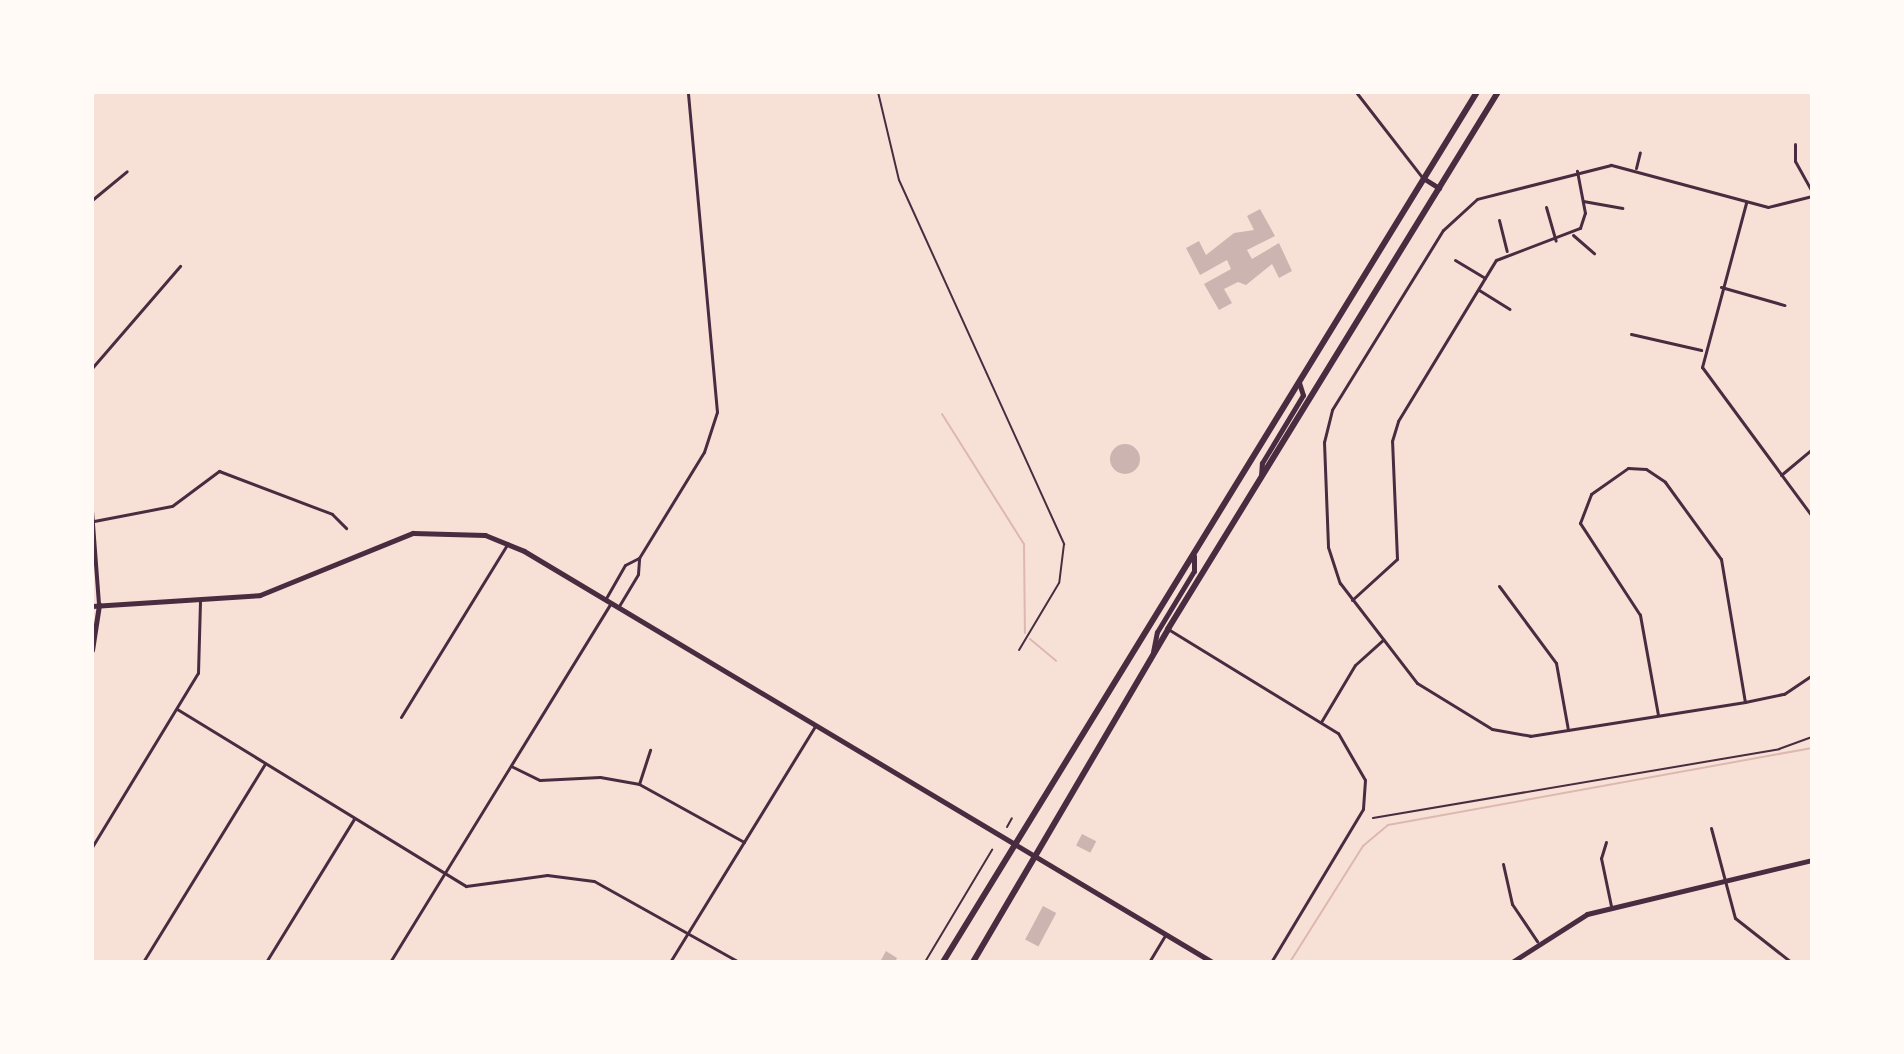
<!DOCTYPE html>
<html>
<head>
<meta charset="utf-8">
<style>
	body { margin:0 }
	#map { position:relative; width:1904px; height:1054px; overflow:hidden; background:#f7e1d7; font-family:Montserrat,sans-serif }
	div>[style] { position:absolute }
	[style*='--x'] { left:calc(var(--x)*1px); top:calc(var(--y)*1px); width:calc(var(--w)*1px); rotate:calc(var(--a)*1deg) }
	.stream>* { height:2px; margin:-1px; padding:0 1px; transform-origin:1px; border-radius:1px; background:#dcb8b0 }
	.building>* { inset:0; background:#ccb4b1; transform-origin:0 0 }
	.round { border-radius:50% }
	.path>* { height:2px; margin:-1px; padding:0 1px; transform-origin:1px; border-radius:1px; background:#4a2c40 }
	.minor>* { height:3px; margin:-1.5px; padding:0 1.5px; transform-origin:1.5px; border-radius:1.5px; background:#4a2c40 }
	.tertiary>* { height:4px; margin:-2px; padding:0 2px; transform-origin:2px; border-radius:2px; background:#4a2c40 }
	.secondary>* { height:5px; margin:-2.5px; padding:0 2.5px; transform-origin:2.5px; border-radius:2.5px; background:#4a2c40 }
	.primary>* { height:5px; margin:-2.5px; padding:0 2.5px; transform-origin:2.5px; border-radius:2.5px; background:#4a2c40 }
	.trunk>* { height:6px; margin:-3px; padding:0 3px; transform-origin:3px; border-radius:3px; background:#4a2c40 }
	span { translate:-50% -50%; white-space:nowrap; text-align:center; line-height:1.15; -webkit-text-stroke:8px #fffaf5; paint-order:stroke }
	.frame { position:absolute; inset:0; border:94px solid #fffaf5; pointer-events:none }
</style>
</head>
<body>
<div id="map">
	<div class="stream">
		<div style="--x:942;--y:414;--w:154;--a:57.8"></div>
		<div style="--x:1024;--y:544;--w:89;--a:89.4"></div>
		<div style="--x:1030;--y:639;--w:34;--a:40"></div>
		<div style="--x:1290;--y:962;--w:137;--a:-57.8"></div>
		<div style="--x:1363;--y:846;--w:33;--a:-40"></div>
		<div style="--x:1388;--y:825;--w:431;--a:-10.3"></div>
	</div>
	<div class="building">
		<div style="clip-path:polygon(1260px 209px,1275px 236px,1247px 250px,1252px 259px,1279px 243px,1292px 271px,1279px 278px,1272px 264px,1246px 285px,1238px 282px,1224px 289px,1232px 303px,1219px 310px,1204px 284px,1231px 269px,1227px 260px,1200px 275px,1186px 248px,1199px 241px,1206px 255px,1234px 233px,1254px 230px,1247px 216px)"></div>
		<div class="round" style="left:1110px;top:444px;width:30px;height:30px"></div>
		<div style="left:1082px;top:834px;width:16px;height:13px;rotate:27deg"></div>
		<div style="left:1043px;top:906px;width:15px;height:38px;rotate:28deg"></div>
		<div style="clip-path:polygon(886px 951px,897px 958px,895px 962px,880px 962px)"></div>
	</div>
	<div class="path">
		<div style="--x:878;--y:92;--w:90;--a:76.6"></div>
		<div style="--x:899;--y:180;--w:400;--a:65.6"></div>
		<div style="--x:1064;--y:544;--w:39;--a:97"></div>
		<div style="--x:1059;--y:583;--w:78;--a:120.8"></div>
		<div style="--x:1373;--y:818;--w:412;--a:-9.6"></div>
		<div style="--x:1779;--y:749;--w:35;--a:-20"></div>
		<div style="--x:1007;--y:827;--w:10;--a:-61"></div>
		<div style="--x:925;--y:962;--w:131;--a:-59.1"></div>
	</div>
	<div class="minor">
		<div style="--x:1356;--y:92;--w:108;--a:52.2"></div>
		<div style="--x:1795;--y:144;--w:17;--a:90"></div>
		<div style="--x:1795;--y:161;--w:35;--a:61"></div>
		<div style="--x:1636;--y:168;--w:16;--a:-76"></div>
		<div style="--x:1812;--y:196;--w:45;--a:166"></div>
		<div style="--x:1768;--y:207;--w:163;--a:-165"></div>
		<div style="--x:1611;--y:165;--w:138;--a:165.8"></div>
		<div style="--x:1477;--y:199;--w:46;--a:137.6"></div>
		<div style="--x:1443;--y:230;--w:211;--a:121.7"></div>
		<div style="--x:1332;--y:410;--w:33;--a:104"></div>
		<div style="--x:1324;--y:442;--w:105;--a:87.8"></div>
		<div style="--x:1328;--y:547;--w:38;--a:72"></div>
		<div style="--x:1340;--y:583;--w:126;--a:52.4"></div>
		<div style="--x:1417;--y:683;--w:88;--a:31.5"></div>
		<div style="--x:1492;--y:729;--w:39;--a:10"></div>
		<div style="--x:1530;--y:736;--w:218;--a:-9"></div>
		<div style="--x:1745;--y:702;--w:40;--a:-12"></div>
		<div style="--x:1784;--y:694;--w:34;--a:-34"></div>
		<div style="--x:92;--y:200;--w:45;--a:-39.6"></div>
		<div style="--x:1583;--y:201;--w:40;--a:10"></div>
		<div style="--x:1746;--y:203;--w:170;--a:105"></div>
		<div style="--x:1702;--y:367;--w:185;--a:53.6"></div>
		<div style="--x:1546;--y:207;--w:35;--a:74"></div>
		<div style="--x:1499;--y:220;--w:32;--a:76"></div>
		<div style="--x:1573;--y:235;--w:28;--a:41"></div>
		<div style="--x:1455;--y:260;--w:35;--a:31"></div>
		<div style="--x:1721;--y:287;--w:66;--a:15.9"></div>
		<div style="--x:1479;--y:290;--w:36;--a:32"></div>
		<div style="--x:1631;--y:334;--w:72;--a:12.9"></div>
		<div style="--x:92;--y:368;--w:135;--a:-49.2"></div>
		<div style="--x:1781;--y:475;--w:40;--a:-40"></div>
		<div style="--x:94;--y:521;--w:79;--a:-10.9"></div>
		<div style="--x:172;--y:506;--w:59;--a:-36.7"></div>
		<div style="--x:219;--y:471;--w:121;--a:20.8"></div>
		<div style="--x:332;--y:514;--w:20;--a:45"></div>
		<div style="--x:1499;--y:586;--w:96;--a:53.5"></div>
		<div style="--x:1556;--y:663;--w:68;--a:79.8"></div>
		<div style="--x:605;--y:600;--w:40;--a:-60.3"></div>
		<div style="--x:625;--y:565;--w:16;--a:-27"></div>
		<div style="--x:1352;--y:600;--w:61;--a:-42.3"></div>
		<div style="--x:1397;--y:559;--w:118;--a:-92.4"></div>
		<div style="--x:1392;--y:441;--w:21;--a:-73"></div>
		<div style="--x:1398;--y:421;--w:188;--a:-58.7"></div>
		<div style="--x:1496;--y:260;--w:90;--a:-20.9"></div>
		<div style="--x:1580;--y:228;--w:16;--a:-72"></div>
		<div style="--x:1585;--y:213;--w:43;--a:-100.8"></div>
		<div style="--x:619;--y:606;--w:37;--a:-59"></div>
		<div style="--x:638;--y:574;--w:16;--a:-86"></div>
		<div style="--x:639;--y:558;--w:124;--a:-58.5"></div>
		<div style="--x:704;--y:452;--w:42;--a:-72"></div>
		<div style="--x:717;--y:412;--w:321;--a:-95.2"></div>
		<div style="--x:1168;--y:629;--w:199;--a:31.5"></div>
		<div style="--x:1338;--y:733;--w:54;--a:60.1"></div>
		<div style="--x:1365;--y:780;--w:29;--a:94"></div>
		<div style="--x:1363;--y:809;--w:179;--a:121"></div>
		<div style="--x:177;--y:709;--w:339;--a:31.5"></div>
		<div style="--x:466;--y:886;--w:82;--a:-7.7"></div>
		<div style="--x:547;--y:875;--w:47;--a:7.3"></div>
		<div style="--x:594;--y:881;--w:166;--a:29.2"></div>
		<div style="--x:1658;--y:715;--w:102;--a:-100.2"></div>
		<div style="--x:1640;--y:615;--w:110;--a:-123.1"></div>
		<div style="--x:1580;--y:523;--w:31;--a:-69"></div>
		<div style="--x:1591;--y:494;--w:45;--a:-35.1"></div>
		<div style="--x:1628;--y:468;--w:18;--a:3"></div>
		<div style="--x:1646;--y:469;--w:23;--a:34"></div>
		<div style="--x:1665;--y:482;--w:95;--a:54"></div>
		<div style="--x:1721;--y:559;--w:145;--a:80.5"></div>
		<div style="--x:401;--y:717;--w:204;--a:-58.4"></div>
		<div style="--x:1321;--y:722;--w:66;--a:-59.2"></div>
		<div style="--x:1355;--y:665;--w:38;--a:-42"></div>
		<div style="--x:511;--y:766;--w:32;--a:26"></div>
		<div style="--x:540;--y:780;--w:60;--a:-2.9"></div>
		<div style="--x:600;--y:777;--w:40;--a:10"></div>
		<div style="--x:639;--y:784;--w:120;--a:28.9"></div>
		<div style="--x:639;--y:784;--w:36;--a:-72"></div>
		<div style="--x:1711;--y:828;--w:93;--a:75.1"></div>
		<div style="--x:1735;--y:918;--w:71;--a:38.2"></div>
		<div style="--x:1606;--y:842;--w:17;--a:107"></div>
		<div style="--x:1601;--y:858;--w:49;--a:78.2"></div>
		<div style="--x:92;--y:847;--w:204;--a:-58.7"></div>
		<div style="--x:198;--y:673;--w:73;--a:-88.4"></div>
		<div style="--x:1503;--y:864;--w:41;--a:77.3"></div>
		<div style="--x:1512;--y:904;--w:45;--a:56"></div>
		<div style="--x:143;--y:962;--w:233;--a:-58.4"></div>
		<div style="--x:266;--y:962;--w:168;--a:-58.4"></div>
		<div style="--x:390;--y:962;--w:419;--a:-58.4"></div>
		<div style="--x:670;--y:962;--w:277;--a:-58.4"></div>
		<div style="--x:1149;--y:962;--w:31;--a:-59"></div>
	</div>
	<div class="tertiary">
		<div style="--x:92;--y:511;--w:94;--a:85.7"></div>
	</div>
	<div class="secondary">
		<div style="--x:92;--y:606;--w:168;--a:-3.7"></div>
		<div style="--x:260;--y:595;--w:165;--a:-22.1"></div>
		<div style="--x:413;--y:533;--w:72;--a:1.6"></div>
		<div style="--x:485;--y:535;--w:42;--a:22.3"></div>
		<div style="--x:524;--y:551;--w:801;--a:30.85"></div>
		<div style="--x:92;--y:650;--w:46;--a:-81.2"></div>
		<div style="--x:1512;--y:962;--w:89;--a:-32.6"></div>
		<div style="--x:1587;--y:914;--w:231;--a:-13.5"></div>
	</div>
	<div class="primary">
		<div style="--x:1423;--y:178;--w:19;--a:32"></div>
		<div style="--x:1261;--y:476;--w:13;--a:-86"></div>
		<div style="--x:1262;--y:463;--w:79;--a:-58.9"></div>
		<div style="--x:1303;--y:395;--w:13;--a:-108"></div>
		<div style="--x:1153;--y:652;--w:20;--a:-79"></div>
		<div style="--x:1157;--y:632;--w:71;--a:-58.8"></div>
		<div style="--x:1194;--y:571;--w:15;--a:-90"></div>
	</div>
	<div class="trunk">
		<div style="--x:943;--y:962;--w:1021;--a:-58.46"></div>
		<div style="--x:973;--y:962;--w:386;--a:-59.6"></div>
		<div style="--x:1168;--y:629;--w:630;--a:-58.43"></div>
	</div>
	<div class="frame"></div>
</div>
</body>
</html>
